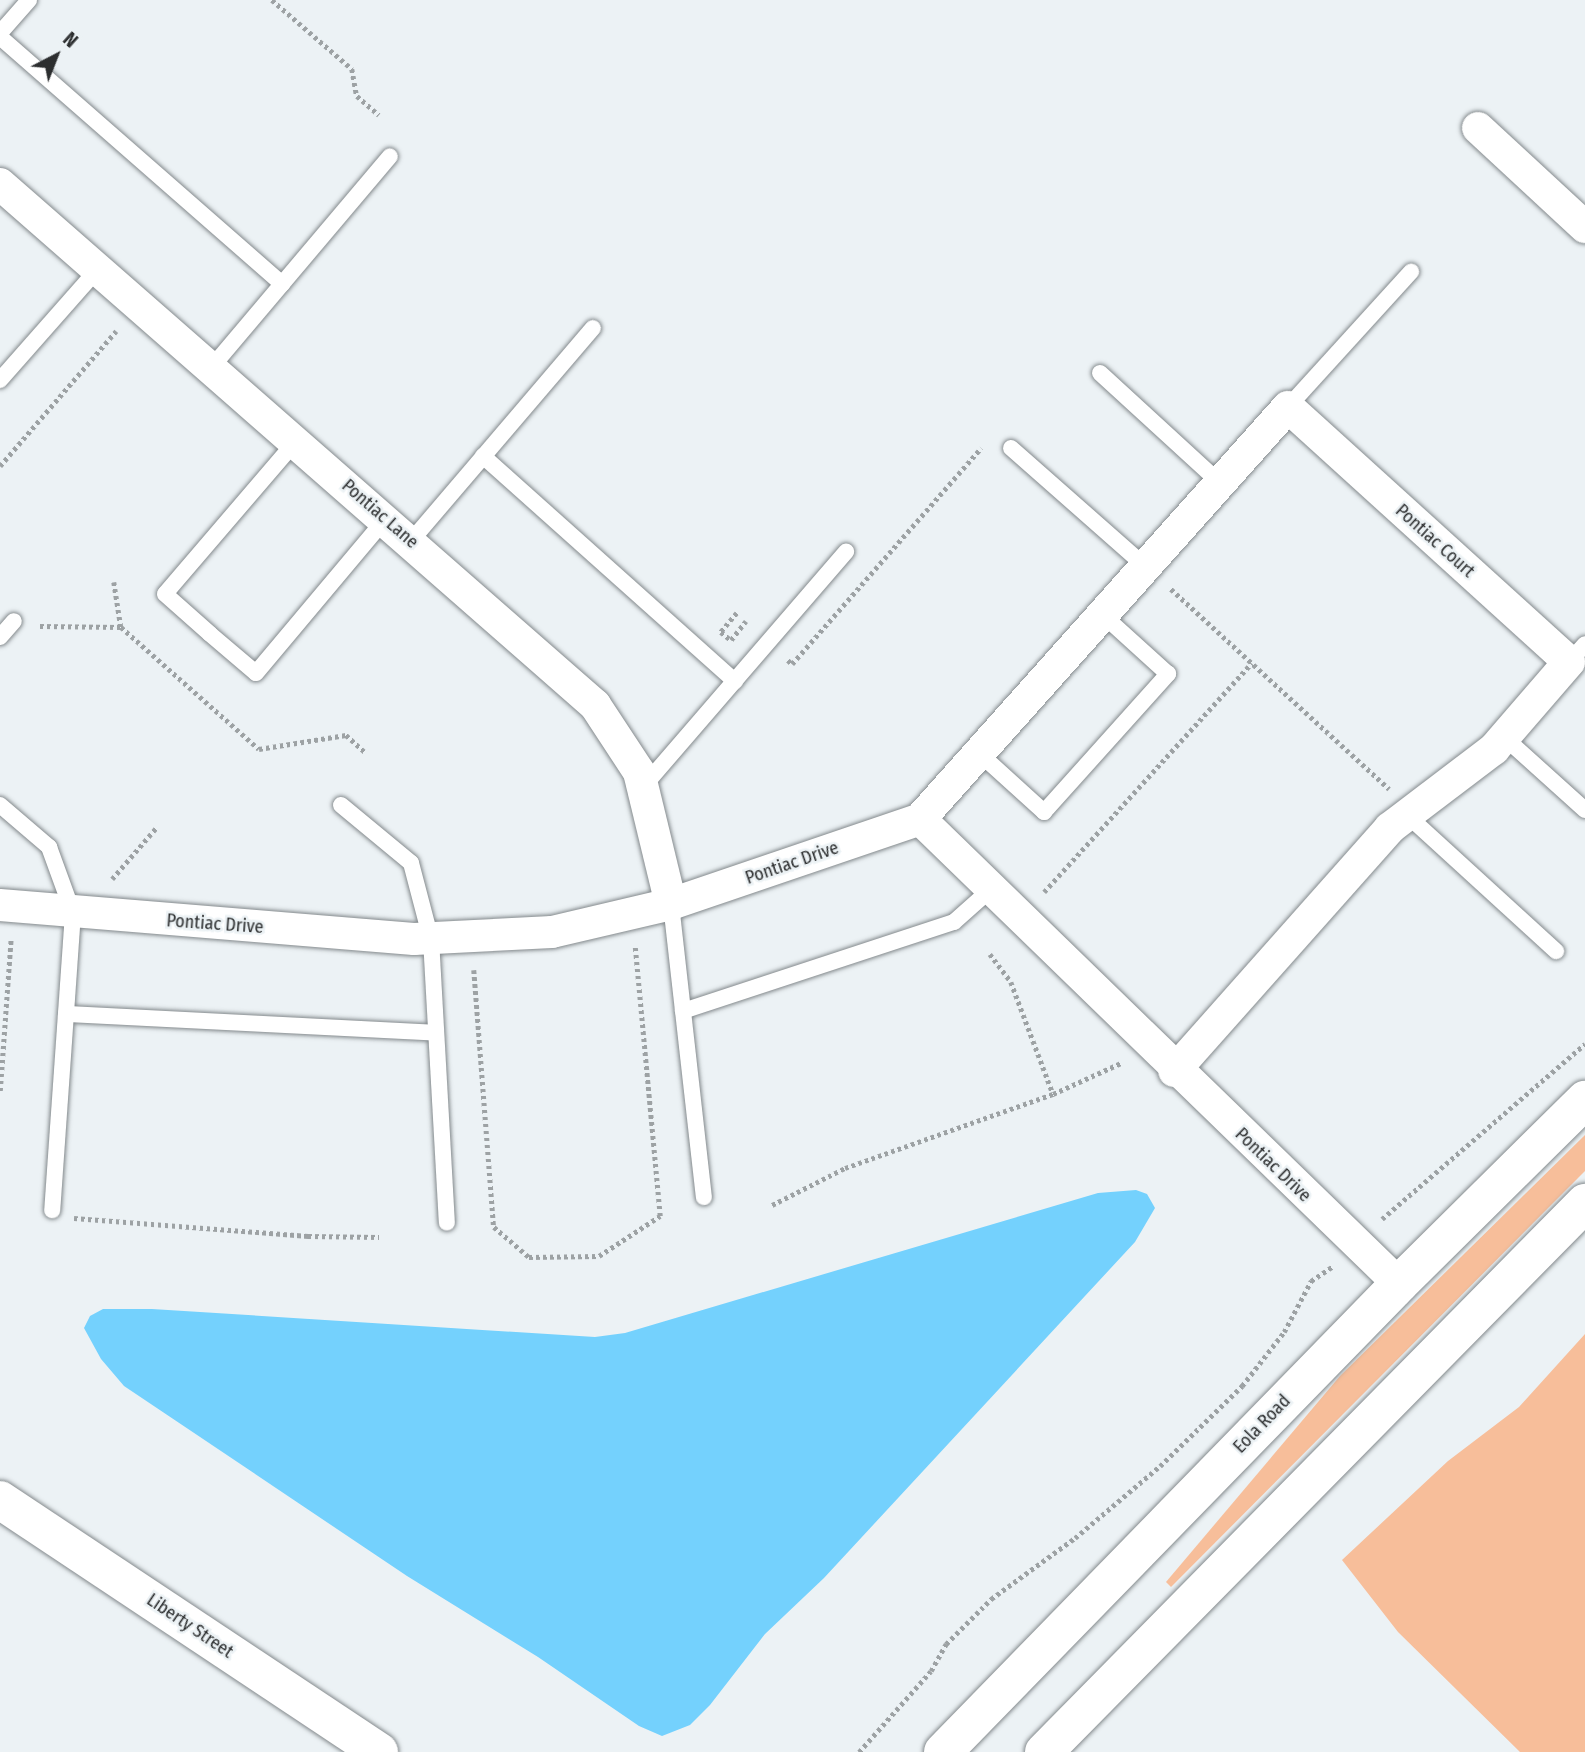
<!DOCTYPE html>
<html>
<head>
<meta charset="utf-8">
<style>
	body { margin:0 }
	#map { position:relative; width:1585px; height:1752px; overflow:hidden; background:#ecf2f5; font-family:"Fira Sans Condensed",sans-serif }
	div>[style] { position:absolute }
	[style*='--x'] { left:calc(var(--x)*1px); top:calc(var(--y)*1px); width:calc(var(--w)*1px); rotate:calc(var(--a)*1deg) }
	.green>* { inset:0; background:#f7be9a }
	.water>* { inset:0; background:#74d1fd }
	.path>* { height:4.5px; margin-top:-2.25px; transform-origin:0; background:repeating-linear-gradient(90deg,#9da2a4 0 3.5px,transparent 0 7px) }
	.roads { filter:drop-shadow(0 0 2px #83898c) drop-shadow(0 0 2px #83898c) }
	.lane>* { height:16px; margin:-8px; padding:0 8px; transform-origin:8px; border-radius:8px; background:#fff }
	.street>* { height:32px; margin:-16px; padding:0 16px; transform-origin:16px; border-radius:16px; background:#fff }
	.secondary>* { height:38px; margin:-19px; padding:0 19px; transform-origin:19px; border-radius:19px; background:#fff }
	span { translate:-50% -50%; white-space:nowrap; text-align:center; line-height:1.15; -webkit-text-stroke:5px #ecf2f5; paint-order:stroke }
	.street-label { font-size:18px; color:#2c2e2f }
	.north { position:absolute; left:21px; top:21px; width:70px; height:70px; -webkit-text-stroke:5px #ecf2f5; paint-order:stroke; rotate:42deg; font-size:19px; font-weight:700; line-height:28px; text-align:center; color:#2c2e2f }
	.north::after { content:''; display:block; margin:auto; width:24px; height:32px; background:#2c2e2f; clip-path:polygon(50% 0,100% 100%,50% 72%,0 100%) }
</style>
</head>
<body>
<div id="map">
	<div class="green">
		<div style="clip-path:polygon(1585px 1135px,1585px 1171px,1171px 1587px,1166px 1582px,1340px 1376px)"></div>
		<div style="clip-path:polygon(1585px 1334px,1585px 1752px,1520px 1752px,1398px 1632px,1342px 1560px,1448px 1461px,1519px 1407px)"></div>
	</div>
	<div class="water">
		<div style="clip-path:polygon(1136px 1190px,1147px 1194px,1155px 1208px,1135px 1242px,824px 1578px,765px 1634px,710px 1705px,690px 1725px,662px 1736px,639px 1726px,538px 1657px,407px 1576px,124px 1386px,101px 1359px,84px 1328px,90px 1316px,103px 1309px,152px 1309px,595px 1337px,625px 1333px,1098px 1193px)"></div>
	</div>
	<div class="path">
		<div style="--x:272;--y:0;--w:106;--a:40.8"></div>
		<div style="--x:352;--y:69;--w:27;--a:80"></div>
		<div style="--x:357;--y:96;--w:29;--a:41"></div>
		<div style="--x:0;--y:466;--w:178;--a:-49.3"></div>
		<div style="--x:114;--y:582;--w:46;--a:81.2"></div>
		<div style="--x:1171;--y:589;--w:296;--a:42.5"></div>
		<div style="--x:737;--y:613;--w:25;--a:130"></div>
		<div style="--x:721;--y:632;--w:13;--a:39"></div>
		<div style="--x:731;--y:640;--w:24;--a:-52"></div>
		<div style="--x:40;--y:626;--w:81;--a:0.7"></div>
		<div style="--x:121;--y:627;--w:184;--a:41.5"></div>
		<div style="--x:259;--y:749;--w:88;--a:-9.1"></div>
		<div style="--x:346;--y:735;--w:27;--a:42"></div>
		<div style="--x:788;--y:660;--w:6;--a:45"></div>
		<div style="--x:792;--y:664;--w:287;--a:-48.8"></div>
		<div style="--x:112;--y:879;--w:67;--a:-49.2"></div>
		<div style="--x:1044;--y:892;--w:309;--a:-47.8"></div>
		<div style="--x:990;--y:954;--w:35;--a:53"></div>
		<div style="--x:1011;--y:982;--w:120;--a:69.4"></div>
		<div style="--x:474;--y:970;--w:258;--a:85.6"></div>
		<div style="--x:494;--y:1227;--w:46;--a:40.6"></div>
		<div style="--x:529;--y:1257;--w:70;--a:-0.8"></div>
		<div style="--x:599;--y:1256;--w:73;--a:-33.3"></div>
		<div style="--x:660;--y:1216;--w:272;--a:-95.3"></div>
		<div style="--x:0;--y:1091;--w:153;--a:-85.9"></div>
		<div style="--x:772;--y:1205;--w:82;--a:-26.9"></div>
		<div style="--x:845;--y:1168;--w:221;--a:-19.6"></div>
		<div style="--x:1053;--y:1094;--w:75;--a:-24.5"></div>
		<div style="--x:74;--y:1218;--w:235;--a:4.4"></div>
		<div style="--x:308;--y:1236;--w:71;--a:0.8"></div>
		<div style="--x:1382;--y:1219;--w:268;--a:-40.8"></div>
		<div style="--x:859;--y:1752;--w:108;--a:-48.4"></div>
		<div style="--x:931;--y:1671;--w:31;--a:-61"></div>
		<div style="--x:946;--y:1644;--w:64;--a:-45"></div>
		<div style="--x:991;--y:1599;--w:104;--a:-36"></div>
		<div style="--x:1075;--y:1538;--w:111;--a:-40.3"></div>
		<div style="--x:1160;--y:1466;--w:115;--a:-44.3"></div>
		<div style="--x:1242;--y:1386;--w:68;--a:-52.1"></div>
		<div style="--x:1284;--y:1332;--w:58;--a:-62.1"></div>
		<div style="--x:1311;--y:1281;--w:27;--a:-34"></div>
	</div>
	<div class="roads">
		<div class="lane">
			<div style="--x:0;--y:33;--w:44;--a:-48.7"></div>
			<div style="--x:0;--y:37;--w:375;--a:41.2"></div>
			<div style="--x:211;--y:368;--w:277;--a:-49.8"></div>
			<div style="--x:1100;--y:373;--w:163;--a:42.5"></div>
			<div style="--x:0;--y:380;--w:148;--a:-48.6"></div>
			<div style="--x:1288;--y:407;--w:183;--a:-47.7"></div>
			<div style="--x:296;--y:441;--w:201;--a:130.6"></div>
			<div style="--x:165;--y:594;--w:60;--a:41.6"></div>
			<div style="--x:210;--y:634;--w:60;--a:40.3"></div>
			<div style="--x:256;--y:673;--w:201;--a:-50"></div>
			<div style="--x:1011;--y:448;--w:180;--a:41.4"></div>
			<div style="--x:483;--y:456;--w:338;--a:41.8"></div>
			<div style="--x:411;--y:541;--w:280;--a:-49.5"></div>
			<div style="--x:0;--y:637;--w:21;--a:-49"></div>
			<div style="--x:1569;--y:662;--w:24;--a:-48"></div>
			<div style="--x:1504;--y:737;--w:109;--a:42"></div>
			<div style="--x:979;--y:753;--w:88;--a:42.2"></div>
			<div style="--x:1044;--y:812;--w:186;--a:-48.1"></div>
			<div style="--x:1168;--y:674;--w:88;--a:-137.8"></div>
			<div style="--x:643;--y:787;--w:311;--a:-49.2"></div>
			<div style="--x:0;--y:805;--w:65;--a:40.6"></div>
			<div style="--x:49;--y:847;--w:70;--a:70"></div>
			<div style="--x:73;--y:913;--w:298;--a:94"></div>
			<div style="--x:341;--y:805;--w:91;--a:39.6"></div>
			<div style="--x:411;--y:863;--w:79;--a:75.3"></div>
			<div style="--x:431;--y:939;--w:284;--a:86.8"></div>
			<div style="--x:1407;--y:815;--w:202;--a:42.4"></div>
			<div style="--x:671;--y:904;--w:295;--a:83.6"></div>
			<div style="--x:683;--y:1011;--w:285;--a:-18.2"></div>
			<div style="--x:954;--y:922;--w:50;--a:-41.7"></div>
			<div style="--x:66;--y:1014;--w:370;--a:2.9"></div>
		</div>
		<div class="street">
			<div style="--x:1478;--y:128;--w:146;--a:42.8"></div>
			<div style="--x:0;--y:184;--w:791;--a:41.21"></div>
			<div style="--x:595;--y:705;--w:80;--a:56.7"></div>
			<div style="--x:639;--y:772;--w:136;--a:76.4"></div>
			<div style="--x:920;--y:819;--w:668;--a:44.15"></div>
			<div style="--x:0;--y:905;--w:415;--a:4.7"></div>
			<div style="--x:414;--y:939;--w:138;--a:-2.9"></div>
			<div style="--x:552;--y:932;--w:122;--a:-13.2"></div>
			<div style="--x:671;--y:904;--w:263;--a:-18.8"></div>
			<div style="--x:920;--y:819;--w:552;--a:-48.23"></div>
			<div style="--x:1288;--y:407;--w:379;--a:42.2"></div>
			<div style="--x:1569;--y:662;--w:115;--a:130.8"></div>
			<div style="--x:1494;--y:749;--w:131;--a:142.8"></div>
			<div style="--x:1390;--y:828;--w:325;--a:131.6"></div>
		</div>
		<div class="secondary">
			<div style="--x:0;--y:1500;--w:455;--a:33.6"></div>
			<div style="--x:943;--y:1752;--w:653;--a:-45.74"></div>
			<div style="--x:1399;--y:1284;--w:262;--a:-44.7"></div>
			<div style="--x:1044;--y:1752;--w:771;--a:-45.42"></div>
		</div>
	</div>
	<div class="street-label">
		<span style="left:380px;top:514px;rotate:41deg">Pontiac Lane</span>
		<span style="left:1435px;top:541px;rotate:42deg">Pontiac Court</span>
		<span style="left:792px;top:863px;rotate:-19deg">Pontiac Drive</span>
		<span style="left:215px;top:924px;rotate:4deg">Pontiac Drive</span>
		<span style="left:1273px;top:1165px;rotate:44deg">Pontiac Drive</span>
		<span style="left:1262px;top:1424px;rotate:-46deg">Eola Road</span>
		<span style="left:190px;top:1626px;rotate:34deg">Liberty Street</span>
	</div>
	<div class="north">N</div>
</div>
</body>
</html>
